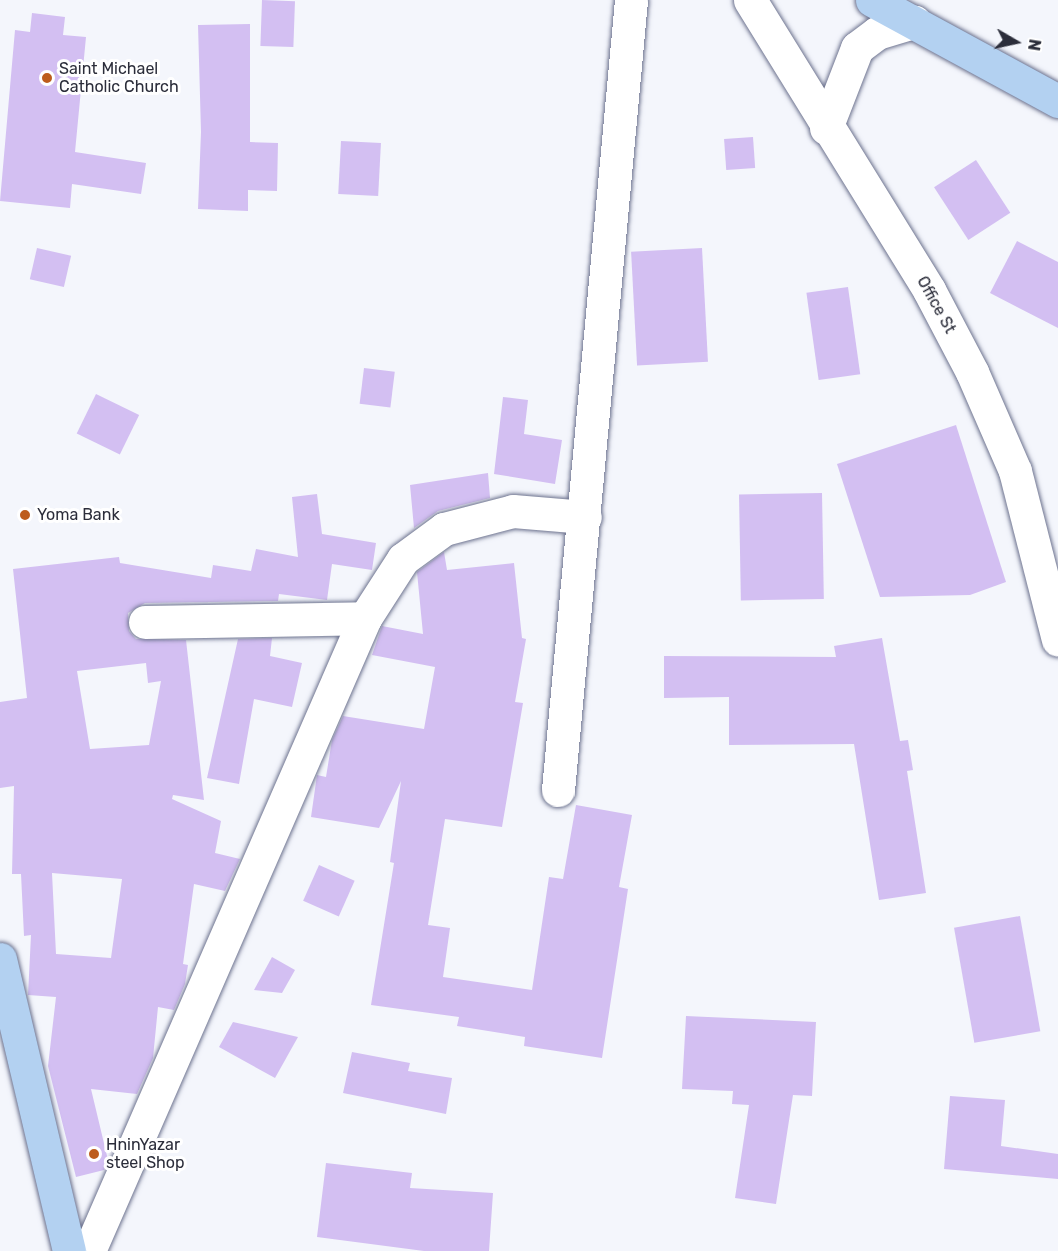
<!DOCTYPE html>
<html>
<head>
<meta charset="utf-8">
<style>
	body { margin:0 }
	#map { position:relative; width:1058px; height:1251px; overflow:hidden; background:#f4f6fc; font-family:Rubik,sans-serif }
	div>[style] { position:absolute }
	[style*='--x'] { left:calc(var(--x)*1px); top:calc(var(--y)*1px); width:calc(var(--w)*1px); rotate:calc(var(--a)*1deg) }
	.building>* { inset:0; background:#d3bff2; transform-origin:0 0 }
	.roads { filter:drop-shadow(0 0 2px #6d738f) drop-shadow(0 0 2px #6d738f) }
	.minor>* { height:33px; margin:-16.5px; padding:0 16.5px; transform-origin:16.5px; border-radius:16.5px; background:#fff }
	.major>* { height:33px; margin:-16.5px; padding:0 16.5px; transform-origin:16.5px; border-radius:16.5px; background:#b3d1f1 }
	.dots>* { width:16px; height:16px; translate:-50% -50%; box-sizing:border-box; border:3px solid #fff; border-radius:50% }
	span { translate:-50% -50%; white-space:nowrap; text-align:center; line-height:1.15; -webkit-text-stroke:6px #fff; paint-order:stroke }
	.poi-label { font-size:16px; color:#2b2d3a }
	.left { translate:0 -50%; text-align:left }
	.street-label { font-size:16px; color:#2b2d3a }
	.north { position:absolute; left:986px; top:12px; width:60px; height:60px; -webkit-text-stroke:4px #fff; paint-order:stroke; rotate:99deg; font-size:16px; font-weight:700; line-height:24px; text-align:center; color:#2b2d3a }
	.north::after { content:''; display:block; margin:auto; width:21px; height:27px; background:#2b2d3a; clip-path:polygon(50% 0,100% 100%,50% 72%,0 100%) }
</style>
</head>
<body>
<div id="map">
	<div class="building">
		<div style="left:262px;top:0;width:33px;height:46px;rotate:2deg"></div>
		<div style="clip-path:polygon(32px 13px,65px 17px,63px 35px,86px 37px,75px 152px,146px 163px,141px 194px,72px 184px,70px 208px,0 201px,15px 30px,30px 32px)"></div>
		<div style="clip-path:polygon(250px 24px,250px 142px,278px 143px,277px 191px,248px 190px,248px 211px,198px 209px,201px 132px,198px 25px)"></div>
		<div style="left:753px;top:137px;width:31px;height:29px;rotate:86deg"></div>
		<div style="left:341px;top:141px;width:40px;height:53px;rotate:3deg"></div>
		<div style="left:976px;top:160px;width:63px;height:50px;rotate:57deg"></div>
		<div style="clip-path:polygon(1017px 241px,1058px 262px,1058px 328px,990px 293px)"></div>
		<div style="left:37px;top:248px;width:35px;height:32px;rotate:13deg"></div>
		<div style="left:702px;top:248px;width:114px;height:71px;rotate:87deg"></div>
		<div style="left:848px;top:287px;width:88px;height:42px;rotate:82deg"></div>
		<div style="left:364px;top:368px;width:31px;height:36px;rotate:7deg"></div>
		<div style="left:96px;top:394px;width:48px;height:44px;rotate:26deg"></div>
		<div style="clip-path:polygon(503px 397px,528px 400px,524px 434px,562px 440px,555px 484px,494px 474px)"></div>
		<div style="clip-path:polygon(956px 425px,1006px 582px,970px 595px,880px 597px,837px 464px)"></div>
		<div style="clip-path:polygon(488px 473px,490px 498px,438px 511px,414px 528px,410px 485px)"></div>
		<div style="left:822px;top:493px;width:106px;height:83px;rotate:89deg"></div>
		<div style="clip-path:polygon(evenodd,317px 494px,322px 534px,376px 543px,372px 570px,332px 564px,327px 600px,279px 594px,278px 601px,145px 603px,128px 613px,129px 631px,136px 639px,186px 640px,204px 800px,173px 795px,172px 799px,221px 821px,215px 853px,240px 859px,225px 891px,194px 884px,183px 964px,188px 965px,185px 984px,174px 1010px,158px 1007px,153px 1058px,137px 1094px,91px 1089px,108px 1160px,104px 1170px,76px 1177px,48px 1066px,56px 997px,28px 995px,31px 935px,24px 936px,21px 874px,12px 874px,14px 786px,0 788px,0 702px,27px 698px,13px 569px,119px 557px,120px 563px,211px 578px,213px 565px,251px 571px,256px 549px,298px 557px,292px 497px,317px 494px,146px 663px,148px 683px,161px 681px,149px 745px,90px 749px,77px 671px,146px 663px,317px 494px,52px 873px,122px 879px,111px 958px,56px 954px,52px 873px)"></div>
		<div style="clip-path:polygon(444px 552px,447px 570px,514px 563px,522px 638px,526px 639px,515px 702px,523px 703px,502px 827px,445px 819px,428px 925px,450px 928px,443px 977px,532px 990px,549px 877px,563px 879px,576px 805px,632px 815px,619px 887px,628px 889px,602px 1058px,524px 1046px,525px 1037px,457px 1026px,459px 1017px,371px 1005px,394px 863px,390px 862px,401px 781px,379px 828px,311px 817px,317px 775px,326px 777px,332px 740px,343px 716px,424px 729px,435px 667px,372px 655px,382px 626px,423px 634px,417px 572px)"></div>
		<div style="clip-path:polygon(272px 638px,270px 656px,302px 663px,292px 707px,254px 699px,239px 784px,207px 778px,238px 639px)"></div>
		<div style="clip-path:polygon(882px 638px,900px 741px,908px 740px,913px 770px,907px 771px,926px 893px,879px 900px,854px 744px,729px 745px,729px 697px,664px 698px,664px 656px,836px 657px,834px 646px)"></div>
		<div style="left:319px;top:865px;width:39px;height:39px;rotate:24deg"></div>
		<div style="left:1020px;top:916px;width:117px;height:67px;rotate:80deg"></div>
		<div style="clip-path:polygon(272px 957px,295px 970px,282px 993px,254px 990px)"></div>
		<div style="clip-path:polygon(686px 1016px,816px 1022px,812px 1096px,793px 1095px,776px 1204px,735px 1198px,749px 1105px,732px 1104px,733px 1091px,682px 1089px)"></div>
		<div style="clip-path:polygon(233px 1022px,298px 1037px,275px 1078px,219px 1047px)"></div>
		<div style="clip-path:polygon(352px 1052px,410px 1063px,408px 1071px,452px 1078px,446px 1114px,343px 1093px)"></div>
		<div style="clip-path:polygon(950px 1096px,1005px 1100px,1001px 1146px,1058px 1154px,1058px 1179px,944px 1169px)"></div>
		<div style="clip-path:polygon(326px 1163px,412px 1173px,410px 1188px,493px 1193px,489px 1251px,424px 1251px,317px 1237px)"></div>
	</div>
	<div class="roads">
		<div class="minor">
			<div style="--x:750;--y:0;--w:341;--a:58.3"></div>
			<div style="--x:929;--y:290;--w:93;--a:62.3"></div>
			<div style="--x:972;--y:372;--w:108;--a:66.5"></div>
			<div style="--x:1015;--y:471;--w:174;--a:75.7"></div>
			<div style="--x:826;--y:128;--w:86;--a:-68.8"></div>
			<div style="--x:857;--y:48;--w:25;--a:-37"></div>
			<div style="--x:877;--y:33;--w:39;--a:-17"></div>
			<div style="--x:145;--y:622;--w:220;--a:-1"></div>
			<div style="--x:558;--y:790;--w:793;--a:-84.72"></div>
			<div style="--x:89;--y:1251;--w:691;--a:-66.44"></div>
			<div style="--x:365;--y:618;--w:70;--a:-57.2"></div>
			<div style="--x:403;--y:559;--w:51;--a:-36.2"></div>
			<div style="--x:444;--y:529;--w:71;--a:-14.6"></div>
			<div style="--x:513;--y:511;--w:72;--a:4.8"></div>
		</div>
		<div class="major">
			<div style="--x:872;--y:0;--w:212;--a:28.5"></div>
			<div style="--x:0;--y:959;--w:300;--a:76.7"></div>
		</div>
	</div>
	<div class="dots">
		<div style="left:47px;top:78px;background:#bd5c1c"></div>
		<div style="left:25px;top:515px;background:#bd5c1c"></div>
		<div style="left:94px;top:1154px;background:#bd5c1c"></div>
	</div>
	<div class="poi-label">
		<span class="left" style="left:59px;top:78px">Saint Michael<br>Catholic Church</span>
		<span class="left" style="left:37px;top:515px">Yoma Bank</span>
		<span class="left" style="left:106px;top:1154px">HninYazar<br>steel Shop</span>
	</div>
	<div class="street-label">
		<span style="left:936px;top:305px;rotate:61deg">Office St</span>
	</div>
	<div class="north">N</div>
</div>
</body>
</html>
